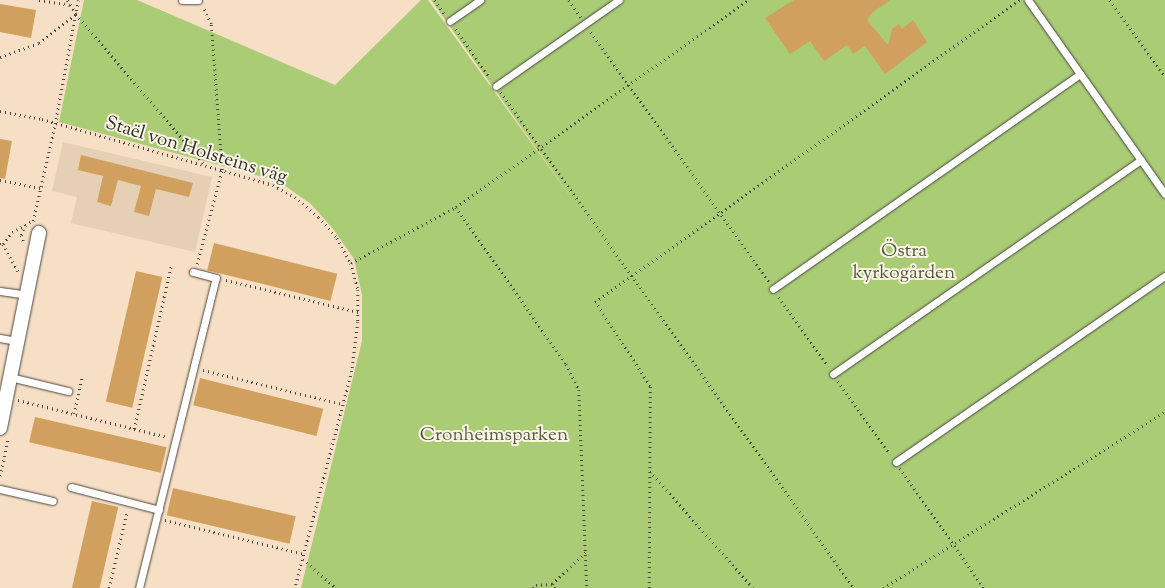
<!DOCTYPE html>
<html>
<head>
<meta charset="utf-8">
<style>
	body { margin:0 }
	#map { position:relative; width:1165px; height:588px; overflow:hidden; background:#f6dfc4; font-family:"Sorts Mill Goudy",serif }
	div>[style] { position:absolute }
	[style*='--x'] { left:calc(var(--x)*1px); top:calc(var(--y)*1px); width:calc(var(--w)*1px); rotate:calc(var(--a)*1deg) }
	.built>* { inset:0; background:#e5d0b5 }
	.green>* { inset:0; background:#aacc75 }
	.building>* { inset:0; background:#d2a05e; transform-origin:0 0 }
	.path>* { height:2.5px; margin-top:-1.25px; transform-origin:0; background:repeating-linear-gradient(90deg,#494642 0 1px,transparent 0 5px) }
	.roads { filter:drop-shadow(0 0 1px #494642) drop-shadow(0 0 1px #494642) }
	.lane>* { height:7px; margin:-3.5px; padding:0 3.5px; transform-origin:3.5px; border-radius:3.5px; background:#fff }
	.street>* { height:14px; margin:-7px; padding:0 7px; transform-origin:7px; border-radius:7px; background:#fff }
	span { translate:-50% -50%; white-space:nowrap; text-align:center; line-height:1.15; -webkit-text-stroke:4px #fcf5e5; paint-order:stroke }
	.street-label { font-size:19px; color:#2b2b2b }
	.park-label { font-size:19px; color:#515b41 }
</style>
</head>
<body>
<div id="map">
	<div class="built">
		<div style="clip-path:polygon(63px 142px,212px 177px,195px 252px,71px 223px,77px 197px,52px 191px)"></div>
	</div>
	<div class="green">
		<div style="clip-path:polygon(84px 0,137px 0,335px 85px,421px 0,428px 0,578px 207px,431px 0,1165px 0,1165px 588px,301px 588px,362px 341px,362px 295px,354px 259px,334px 230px,311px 204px,278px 181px,59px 122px)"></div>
	</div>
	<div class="building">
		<div style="clip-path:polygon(794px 0,890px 0,873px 12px,867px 20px,888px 45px,892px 29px,899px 24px,902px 29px,913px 20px,927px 42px,885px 74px,865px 46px,853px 54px,847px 45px,824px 61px,810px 41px,790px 54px,765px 18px)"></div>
		<div style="clip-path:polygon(0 4px,36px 10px,31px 38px,0 32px)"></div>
		<div style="clip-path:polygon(0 139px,12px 141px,5px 179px,0 178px)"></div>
		<div style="clip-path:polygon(81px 155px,193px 183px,189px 197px,156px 189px,149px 216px,134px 212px,141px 186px,118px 180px,111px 206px,97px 202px,103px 176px,78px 170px)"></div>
		<div style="left:214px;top:243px;width:127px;height:28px;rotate:14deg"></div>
		<div style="left:136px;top:271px;width:27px;height:134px;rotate:13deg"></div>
		<div style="left:200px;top:378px;width:127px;height:28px;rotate:14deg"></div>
		<div style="left:35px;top:417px;width:135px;height:26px;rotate:13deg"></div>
		<div style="left:173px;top:488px;width:126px;height:28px;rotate:13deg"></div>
		<div style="left:92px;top:501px;width:27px;height:89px;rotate:13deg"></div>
	</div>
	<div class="path">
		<div style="--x:39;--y:0;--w:31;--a:9"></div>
		<div style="--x:435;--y:0;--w:18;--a:56"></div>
		<div style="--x:569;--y:0;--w:21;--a:55"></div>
		<div style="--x:1110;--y:0;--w:94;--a:54.1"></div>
		<div style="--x:76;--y:14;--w:199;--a:49.5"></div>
		<div style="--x:456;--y:29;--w:60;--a:55.2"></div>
		<div style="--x:591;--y:32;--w:307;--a:54.5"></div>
		<div style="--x:0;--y:57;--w:41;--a:-19.7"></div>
		<div style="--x:39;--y:43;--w:47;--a:-38.1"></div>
		<div style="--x:76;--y:14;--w:17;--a:-123"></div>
		<div style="--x:501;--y:92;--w:609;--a:54.56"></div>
		<div style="--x:0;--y:111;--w:43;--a:10.8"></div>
		<div style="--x:42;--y:119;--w:240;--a:15.9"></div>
		<div style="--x:273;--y:185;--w:25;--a:29"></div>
		<div style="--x:295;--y:197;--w:31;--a:40"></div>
		<div style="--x:319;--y:217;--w:28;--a:49"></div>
		<div style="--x:337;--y:238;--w:29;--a:61"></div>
		<div style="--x:351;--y:263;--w:28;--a:75"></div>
		<div style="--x:358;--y:290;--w:32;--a:90"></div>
		<div style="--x:358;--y:322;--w:49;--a:97"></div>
		<div style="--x:352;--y:371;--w:224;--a:104.7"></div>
		<div style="--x:0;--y:180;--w:41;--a:11.3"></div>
		<div style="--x:456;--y:207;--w:192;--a:55"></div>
		<div style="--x:566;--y:364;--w:29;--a:63"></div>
		<div style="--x:579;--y:390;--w:198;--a:87.7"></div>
		<div style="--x:33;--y:221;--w:99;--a:-77.2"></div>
		<div style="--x:55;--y:124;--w:126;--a:-79.5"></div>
		<div style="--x:23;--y:241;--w:6;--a:-108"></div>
		<div style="--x:21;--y:235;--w:11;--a:-68"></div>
		<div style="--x:25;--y:225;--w:9;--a:-32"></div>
		<div style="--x:0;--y:244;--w:3;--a:0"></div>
		<div style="--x:3;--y:244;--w:15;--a:-53"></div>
		<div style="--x:12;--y:232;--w:15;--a:-28"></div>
		<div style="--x:3;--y:244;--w:31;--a:61"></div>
		<div style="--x:351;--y:263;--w:119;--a:-28.1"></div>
		<div style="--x:456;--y:207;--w:358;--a:-35.3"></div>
		<div style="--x:197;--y:264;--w:97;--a:-75.1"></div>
		<div style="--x:222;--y:170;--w:146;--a:-94.3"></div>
		<div style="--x:211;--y:24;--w:19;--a:-115"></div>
		<div style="--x:226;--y:280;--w:136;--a:13.6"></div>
		<div style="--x:779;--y:297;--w:85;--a:54.6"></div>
		<div style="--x:203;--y:370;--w:144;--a:13.7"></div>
		<div style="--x:838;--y:381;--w:90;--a:54.5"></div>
		<div style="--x:18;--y:400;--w:154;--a:13.9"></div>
		<div style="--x:74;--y:414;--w:38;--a:-78"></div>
		<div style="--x:134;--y:429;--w:167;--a:-77.2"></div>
		<div style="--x:900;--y:468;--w:146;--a:55"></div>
		<div style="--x:650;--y:471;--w:156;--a:48.6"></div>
		<div style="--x:0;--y:476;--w:38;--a:-78"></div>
		<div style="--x:165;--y:520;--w:143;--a:13.7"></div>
		<div style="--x:303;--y:559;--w:44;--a:41.3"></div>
		<div style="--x:109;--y:588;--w:79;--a:-76.8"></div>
		<div style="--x:533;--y:588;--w:4;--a:-45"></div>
		<div style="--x:536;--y:585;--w:16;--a:-4"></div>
		<div style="--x:555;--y:588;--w:5;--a:-127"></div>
		<div style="--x:552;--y:584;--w:47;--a:-43.3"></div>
		<div style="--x:649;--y:588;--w:202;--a:-89.7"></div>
		<div style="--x:650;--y:386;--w:100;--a:-123.2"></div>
		<div style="--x:595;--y:302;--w:521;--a:-35.46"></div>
		<div style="--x:883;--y:588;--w:332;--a:-32"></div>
	</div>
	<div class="roads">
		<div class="lane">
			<div style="--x:182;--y:0;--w:16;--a:0"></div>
			<div style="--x:1028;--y:0;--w:237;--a:54.8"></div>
			<div style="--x:450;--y:21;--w:37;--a:-35"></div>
			<div style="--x:496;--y:86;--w:150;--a:-35"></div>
			<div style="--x:773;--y:289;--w:375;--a:-35"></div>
			<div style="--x:0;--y:291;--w:27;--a:8"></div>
			<div style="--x:0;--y:338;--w:17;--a:10"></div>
			<div style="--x:833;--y:374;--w:375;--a:-34.8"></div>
			<div style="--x:10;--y:377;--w:60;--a:13.6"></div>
			<div style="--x:896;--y:462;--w:327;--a:-34.7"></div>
			<div style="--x:71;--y:487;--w:91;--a:14.6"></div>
			<div style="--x:0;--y:489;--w:54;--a:12.8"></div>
			<div style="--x:139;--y:588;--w:319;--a:-76.1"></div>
			<div style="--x:216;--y:278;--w:24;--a:-165"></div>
		</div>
		<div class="street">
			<div style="--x:0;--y:428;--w:199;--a:-78.7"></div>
		</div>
	</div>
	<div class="street-label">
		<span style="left:196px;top:151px;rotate:17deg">Staël von Holsteins väg</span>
	</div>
	<div class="park-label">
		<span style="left:904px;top:263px">Östra<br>kyrkogården</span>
		<span style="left:494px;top:436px">Cronheimsparken</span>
	</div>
</div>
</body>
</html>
